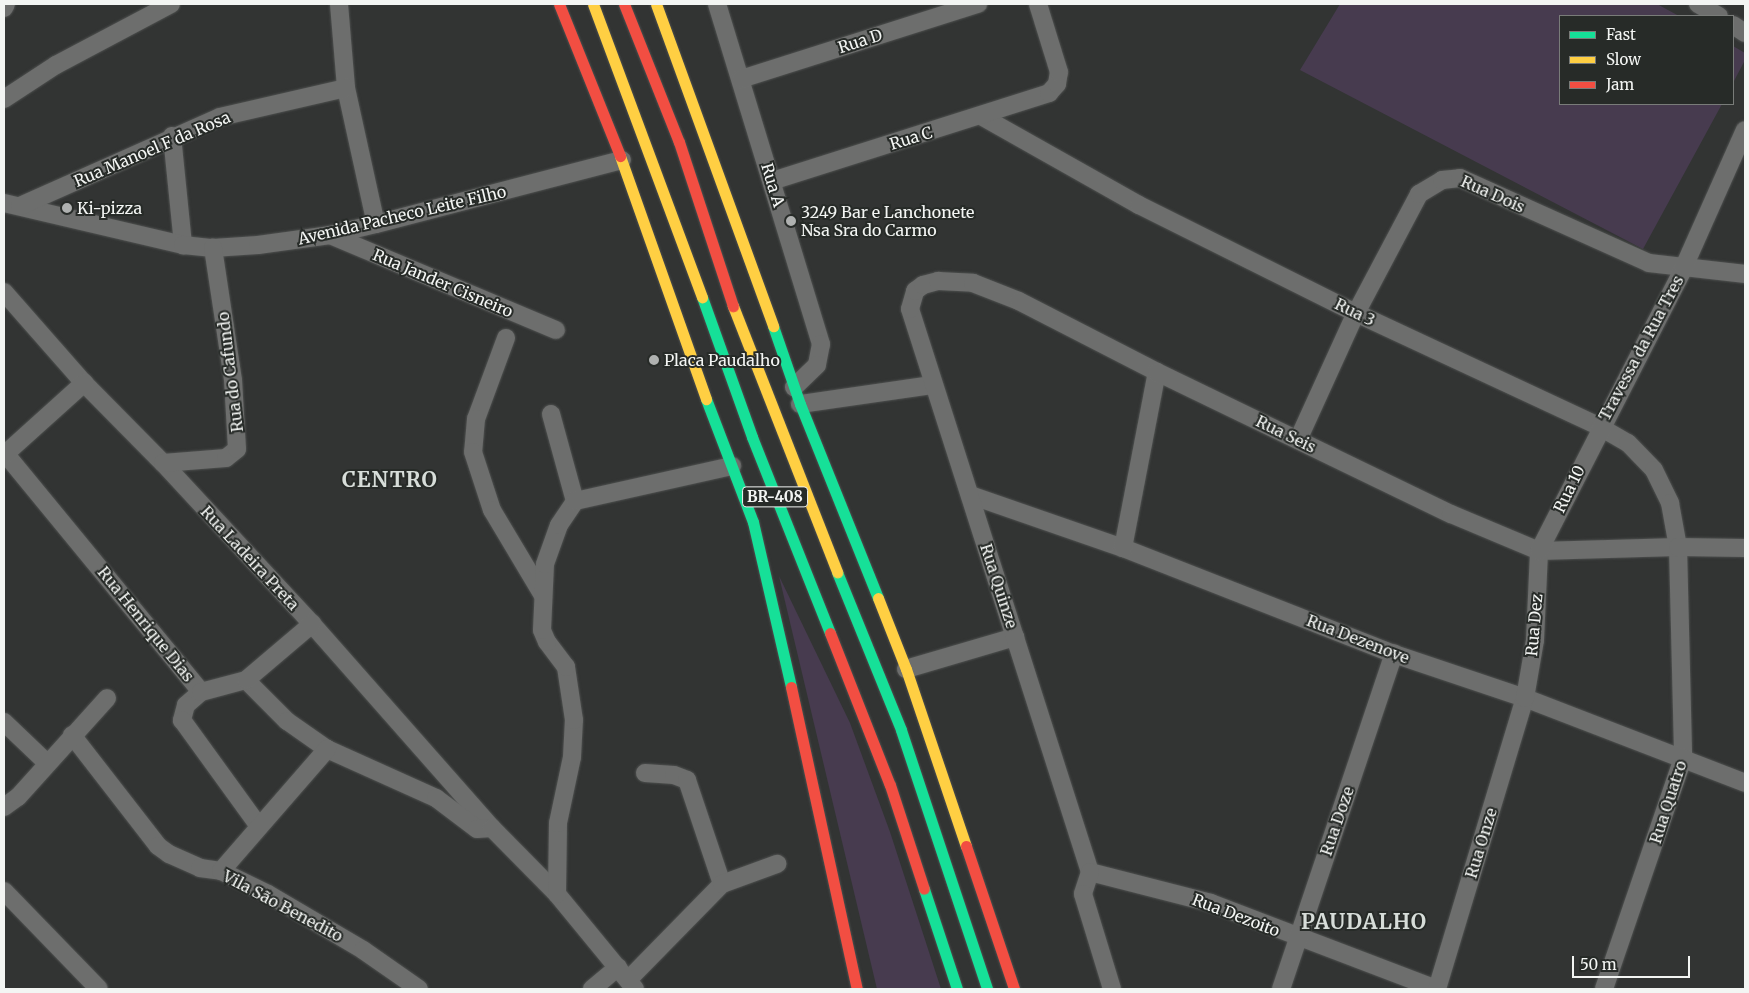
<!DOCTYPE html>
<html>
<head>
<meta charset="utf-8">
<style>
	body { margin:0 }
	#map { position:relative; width:1749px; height:993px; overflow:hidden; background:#323433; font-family:Merriweather,serif }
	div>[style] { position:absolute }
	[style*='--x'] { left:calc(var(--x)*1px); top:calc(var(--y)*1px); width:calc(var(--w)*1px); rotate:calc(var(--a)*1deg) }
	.green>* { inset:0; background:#473b4f }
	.roads { filter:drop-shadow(0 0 1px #4e504f) drop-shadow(0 0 1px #4e504f) }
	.street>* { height:18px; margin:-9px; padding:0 9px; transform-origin:9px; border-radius:9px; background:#6d6e6d }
	.fast>* { height:11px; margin:-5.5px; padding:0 5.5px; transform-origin:5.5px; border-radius:5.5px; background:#16e098 }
	.slow>* { height:11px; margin:-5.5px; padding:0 5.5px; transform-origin:5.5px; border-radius:5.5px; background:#ffcf43 }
	.jam>* { height:11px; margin:-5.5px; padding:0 5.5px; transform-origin:5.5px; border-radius:5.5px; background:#f24e42 }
	.dots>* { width:14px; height:14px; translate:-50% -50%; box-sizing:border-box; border:2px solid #272b28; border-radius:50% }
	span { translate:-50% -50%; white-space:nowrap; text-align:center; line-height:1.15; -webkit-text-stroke:4px #272b28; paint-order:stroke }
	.shield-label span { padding:1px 4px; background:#272b28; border:1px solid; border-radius:4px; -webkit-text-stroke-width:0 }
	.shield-label { font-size:15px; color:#f3f5f3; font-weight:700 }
	.street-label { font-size:16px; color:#f3f5f3 }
	.poi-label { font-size:16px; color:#f3f5f3 }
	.left { translate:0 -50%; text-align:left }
	.district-label { font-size:21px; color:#d7ddd9; font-weight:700; letter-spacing:1px }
	.frame { position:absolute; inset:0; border:5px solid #f3f5f3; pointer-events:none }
	.legend { position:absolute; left:1559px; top:15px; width:175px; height:90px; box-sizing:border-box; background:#272b28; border:1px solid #797c79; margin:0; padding:6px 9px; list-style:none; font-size:15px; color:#f3f5f3 }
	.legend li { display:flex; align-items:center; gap:10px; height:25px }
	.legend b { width:25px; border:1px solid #797c79 }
	.scale { position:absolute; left:1572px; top:956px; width:118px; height:22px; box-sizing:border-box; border:2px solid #f3f5f3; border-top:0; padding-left:6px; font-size:15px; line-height:18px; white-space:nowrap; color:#f3f5f3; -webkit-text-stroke:4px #272b28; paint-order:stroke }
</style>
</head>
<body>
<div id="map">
	<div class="green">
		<div style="clip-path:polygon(1340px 4px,1657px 4px,1679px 16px,1560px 16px,1560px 104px,1722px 104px,1643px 249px,1300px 70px)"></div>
		<div style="clip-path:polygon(1733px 46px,1745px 53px,1745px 60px,1733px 83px)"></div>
		<div style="clip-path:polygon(779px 576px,850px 723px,890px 832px,941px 989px,877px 989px)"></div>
	</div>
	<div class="roads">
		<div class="street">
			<div style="--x:339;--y:4;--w:84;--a:85.2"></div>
			<div style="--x:346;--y:88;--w:139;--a:77.6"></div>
			<div style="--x:717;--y:4;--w:356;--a:73"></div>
			<div style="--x:821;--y:344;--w:21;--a:101"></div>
			<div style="--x:817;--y:365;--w:32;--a:136"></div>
			<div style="--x:1698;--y:4;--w:24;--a:30"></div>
			<div style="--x:4;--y:8;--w:4;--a:-63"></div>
			<div style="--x:1733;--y:25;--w:14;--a:34"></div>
			<div style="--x:741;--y:79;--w:249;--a:-17.6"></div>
			<div style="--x:4;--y:99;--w:62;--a:-33.2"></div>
			<div style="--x:56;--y:65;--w:130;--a:-27.9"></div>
			<div style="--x:981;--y:116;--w:181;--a:29.4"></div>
			<div style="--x:1139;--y:205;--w:242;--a:26.5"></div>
			<div style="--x:1356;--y:313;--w:269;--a:25"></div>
			<div style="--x:1600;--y:427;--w:32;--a:30"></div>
			<div style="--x:1628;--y:443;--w:37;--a:46"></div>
			<div style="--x:1654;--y:470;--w:37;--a:64"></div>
			<div style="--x:1670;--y:503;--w:45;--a:79.7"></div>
			<div style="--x:1678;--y:547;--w:211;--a:88.6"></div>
			<div style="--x:1683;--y:758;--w:244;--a:108.9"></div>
			<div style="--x:172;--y:136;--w:110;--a:84.2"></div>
			<div style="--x:772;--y:181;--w:291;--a:-17.6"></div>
			<div style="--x:1049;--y:93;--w:12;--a:-48"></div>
			<div style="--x:1057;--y:84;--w:12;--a:-81"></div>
			<div style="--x:1059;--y:72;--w:71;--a:-107.2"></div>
			<div style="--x:4;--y:203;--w:184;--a:13.2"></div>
			<div style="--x:183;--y:245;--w:30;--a:6"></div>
			<div style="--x:213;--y:248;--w:45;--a:-3.8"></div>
			<div style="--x:258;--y:245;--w:73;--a:-7.9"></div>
			<div style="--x:330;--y:235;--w:47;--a:-13.4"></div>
			<div style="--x:376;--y:224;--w:254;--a:-14.6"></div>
			<div style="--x:20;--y:206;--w:219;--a:-24"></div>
			<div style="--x:220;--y:117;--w:129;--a:-13"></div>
			<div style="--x:330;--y:235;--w:245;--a:22.8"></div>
			<div style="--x:4;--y:292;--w:121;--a:48.7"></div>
			<div style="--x:84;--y:383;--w:112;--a:45.4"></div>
			<div style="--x:163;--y:463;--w:219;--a:47.2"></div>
			<div style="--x:312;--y:624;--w:272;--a:48.6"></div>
			<div style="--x:506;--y:338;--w:86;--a:110.3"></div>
			<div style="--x:476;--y:419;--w:33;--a:95"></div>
			<div style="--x:473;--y:452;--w:61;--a:71.9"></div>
			<div style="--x:492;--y:510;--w:98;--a:59.2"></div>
			<div style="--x:800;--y:404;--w:133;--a:-8.2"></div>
			<div style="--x:551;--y:414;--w:90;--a:74.6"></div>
			<div style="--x:1298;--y:440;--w:140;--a:-65.5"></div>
			<div style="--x:1356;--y:313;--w:135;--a:-62.1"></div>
			<div style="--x:1419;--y:194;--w:27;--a:-31"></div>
			<div style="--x:1442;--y:180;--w:18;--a:-6"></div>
			<div style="--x:1460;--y:178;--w:207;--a:24.2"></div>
			<div style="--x:1649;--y:263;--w:97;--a:6.5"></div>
			<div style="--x:4;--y:452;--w:310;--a:50.6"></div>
			<div style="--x:201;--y:692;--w:20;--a:139"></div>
			<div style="--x:186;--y:705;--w:16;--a:105"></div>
			<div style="--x:182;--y:720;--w:130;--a:54.1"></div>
			<div style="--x:4;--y:455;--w:108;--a:-42"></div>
			<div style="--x:163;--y:463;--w:63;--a:-4.5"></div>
			<div style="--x:226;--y:458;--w:14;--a:-39"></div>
			<div style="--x:237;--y:449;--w:69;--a:-93.3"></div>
			<div style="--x:233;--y:380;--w:134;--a:-98.6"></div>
			<div style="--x:970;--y:495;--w:162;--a:19.1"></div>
			<div style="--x:1123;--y:548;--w:291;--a:21.4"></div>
			<div style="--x:1394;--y:654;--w:138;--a:18.6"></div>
			<div style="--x:1525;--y:698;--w:236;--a:21.1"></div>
			<div style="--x:1123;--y:548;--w:179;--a:-79.1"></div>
			<div style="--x:906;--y:669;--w:114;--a:-16.4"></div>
			<div style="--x:246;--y:680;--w:58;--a:45"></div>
			<div style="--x:287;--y:721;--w:49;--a:35"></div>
			<div style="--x:327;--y:749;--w:120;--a:24.2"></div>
			<div style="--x:436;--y:798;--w:51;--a:37.1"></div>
			<div style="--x:477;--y:829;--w:15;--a:-4"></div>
			<div style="--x:492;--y:828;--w:93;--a:45.4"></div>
			<div style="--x:201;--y:692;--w:47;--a:-14.9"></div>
			<div style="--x:246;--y:680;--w:87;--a:-40.3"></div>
			<div style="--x:4;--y:722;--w:59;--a:43.6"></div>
			<div style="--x:72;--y:735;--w:140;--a:52.2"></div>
			<div style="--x:158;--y:846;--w:14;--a:36"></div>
			<div style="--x:169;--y:854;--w:34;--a:24"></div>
			<div style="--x:200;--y:868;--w:21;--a:8"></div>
			<div style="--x:221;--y:871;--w:52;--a:26.1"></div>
			<div style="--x:268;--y:894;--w:110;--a:30.5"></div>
			<div style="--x:363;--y:950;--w:68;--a:34.9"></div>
			<div style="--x:645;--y:773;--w:29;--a:4"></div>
			<div style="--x:674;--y:775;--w:14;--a:21"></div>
			<div style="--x:687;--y:780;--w:110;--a:71.4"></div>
			<div style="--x:4;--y:807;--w:17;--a:-36"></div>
			<div style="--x:18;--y:797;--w:133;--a:-48"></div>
			<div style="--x:221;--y:871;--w:162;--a:-49"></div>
			<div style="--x:1090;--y:872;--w:591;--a:-107.73"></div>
			<div style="--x:910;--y:309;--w:19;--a:-74"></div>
			<div style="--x:915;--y:291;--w:10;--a:-37"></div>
			<div style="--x:923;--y:285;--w:16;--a:-15"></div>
			<div style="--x:938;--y:281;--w:35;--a:3"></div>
			<div style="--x:973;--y:283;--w:49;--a:21.4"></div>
			<div style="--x:1019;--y:301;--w:155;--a:27.2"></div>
			<div style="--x:1157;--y:372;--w:326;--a:25.8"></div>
			<div style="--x:1451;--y:514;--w:95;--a:22.8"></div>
			<div style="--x:1539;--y:551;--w:139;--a:-1.6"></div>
			<div style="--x:1678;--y:547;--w:67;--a:0.9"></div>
			<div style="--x:1090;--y:872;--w:125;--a:14.4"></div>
			<div style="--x:1211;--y:903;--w:241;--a:20.9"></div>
			<div style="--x:1090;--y:872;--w:23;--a:108"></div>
			<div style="--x:1083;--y:894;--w:99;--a:73"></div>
			<div style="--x:4;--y:891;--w:136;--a:45.9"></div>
			<div style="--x:628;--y:980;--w:134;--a:-45.6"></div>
			<div style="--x:722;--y:884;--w:59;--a:-20"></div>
			<div style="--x:592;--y:989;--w:34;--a:-40"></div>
			<div style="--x:635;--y:989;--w:123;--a:-129.4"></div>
			<div style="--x:557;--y:894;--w:71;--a:-89.2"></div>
			<div style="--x:558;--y:823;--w:67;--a:-78"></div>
			<div style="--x:572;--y:757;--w:37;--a:-87"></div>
			<div style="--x:574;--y:720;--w:54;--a:-98.6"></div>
			<div style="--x:566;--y:667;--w:31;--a:-127"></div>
			<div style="--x:547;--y:642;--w:13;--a:-113"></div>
			<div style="--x:542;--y:630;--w:66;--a:-87.4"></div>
			<div style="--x:545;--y:564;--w:41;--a:-70.3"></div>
			<div style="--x:559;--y:525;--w:29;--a:-56"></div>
			<div style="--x:575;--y:501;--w:161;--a:-12.6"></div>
			<div style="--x:1281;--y:989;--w:354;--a:-71.4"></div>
			<div style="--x:1437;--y:989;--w:304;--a:-73.2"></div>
			<div style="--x:1525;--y:698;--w:59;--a:-80.2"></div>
			<div style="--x:1535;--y:640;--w:89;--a:-87.4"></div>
			<div style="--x:1539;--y:551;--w:317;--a:-62.9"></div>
			<div style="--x:1683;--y:269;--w:152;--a:-66"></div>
		</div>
		<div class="fast">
			<div style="--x:702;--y:297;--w:149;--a:70.3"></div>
			<div style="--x:752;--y:437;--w:211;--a:68.3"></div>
			<div style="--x:773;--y:326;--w:83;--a:70.9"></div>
			<div style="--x:800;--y:404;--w:209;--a:68.1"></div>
			<div style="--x:706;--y:399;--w:132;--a:69.1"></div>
			<div style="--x:753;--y:522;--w:169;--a:77"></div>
			<div style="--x:837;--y:572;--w:170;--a:67.9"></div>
			<div style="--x:901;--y:730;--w:273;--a:71.6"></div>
			<div style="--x:924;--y:889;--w:105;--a:71.7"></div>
		</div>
		<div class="slow">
			<div style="--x:593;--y:4;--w:313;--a:69.6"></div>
			<div style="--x:656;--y:4;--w:343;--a:70"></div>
			<div style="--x:620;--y:156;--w:258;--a:70.5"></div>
			<div style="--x:733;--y:306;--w:286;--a:68.6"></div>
			<div style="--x:878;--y:598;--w:76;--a:68.5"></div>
			<div style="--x:906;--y:669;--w:187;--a:71.3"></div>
		</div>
		<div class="jam">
			<div style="--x:559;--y:4;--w:164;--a:68.1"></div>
			<div style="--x:624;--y:4;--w:149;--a:68.3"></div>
			<div style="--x:679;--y:142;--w:173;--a:71.8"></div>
			<div style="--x:830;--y:633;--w:163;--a:68.5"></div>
			<div style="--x:890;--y:785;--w:109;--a:71.9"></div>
			<div style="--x:791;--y:687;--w:309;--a:77.7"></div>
			<div style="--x:966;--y:846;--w:151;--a:71.4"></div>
		</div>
	</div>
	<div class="dots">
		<div style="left:67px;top:208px;background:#afb1b0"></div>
		<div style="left:791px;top:221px;background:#afb1b0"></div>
		<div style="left:654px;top:360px;background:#afb1b0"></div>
	</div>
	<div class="shield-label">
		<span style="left:775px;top:497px">BR-408</span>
	</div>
	<div class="street-label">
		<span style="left:860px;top:41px;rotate:-18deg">Rua D</span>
		<span style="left:911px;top:138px;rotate:-17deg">Rua C</span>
		<span style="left:152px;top:149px;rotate:-23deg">Rua Manoel F da Rosa</span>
		<span style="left:773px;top:185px;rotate:73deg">Rua A</span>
		<span style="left:1493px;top:194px;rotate:24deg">Rua Dois</span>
		<span style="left:402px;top:215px;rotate:-13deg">Avenida Pacheco Leite Filho</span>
		<span style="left:443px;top:283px;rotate:23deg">Rua Jander Cisneiro</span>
		<span style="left:1355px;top:312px;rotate:26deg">Rua 3</span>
		<span style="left:1641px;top:348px;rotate:-62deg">Travessa da Rua Tres</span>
		<span style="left:230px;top:372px;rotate:-97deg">Rua do Cafundo</span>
		<span style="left:1286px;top:434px;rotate:26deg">Rua Seis</span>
		<span style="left:1569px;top:489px;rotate:-64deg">Rua 10</span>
		<span style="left:250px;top:558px;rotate:47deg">Rua Ladeira Preta</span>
		<span style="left:999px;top:586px;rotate:72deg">Rua Quinze</span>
		<span style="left:146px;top:624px;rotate:51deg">Rua Henrique Dias</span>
		<span style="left:1534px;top:625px;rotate:-85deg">Rua Dez</span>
		<span style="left:1358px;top:639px;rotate:21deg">Rua Dezenove</span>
		<span style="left:1668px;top:802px;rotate:-72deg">Rua Quatro</span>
		<span style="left:1337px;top:821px;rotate:-71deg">Rua Doze</span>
		<span style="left:1481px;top:843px;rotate:-73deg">Rua Onze</span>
		<span style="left:283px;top:906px;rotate:28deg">Vila São Benedito</span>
		<span style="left:1236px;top:915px;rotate:21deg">Rua Dezoito</span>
	</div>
	<div class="poi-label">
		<span class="left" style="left:77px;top:208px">Ki-pizza</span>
		<span class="left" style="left:801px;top:221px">3249 Bar e Lanchonete<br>Nsa Sra do Carmo</span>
		<span class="left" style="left:664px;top:360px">Placa Paudalho</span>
	</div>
	<div class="district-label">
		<span style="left:390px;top:480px">CENTRO</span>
		<span style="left:1364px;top:922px">PAUDALHO</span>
	</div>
	<div class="frame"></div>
	<ul class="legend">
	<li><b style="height:6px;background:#16e098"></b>Fast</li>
	<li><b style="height:6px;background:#ffcf43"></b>Slow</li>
	<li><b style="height:6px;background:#f24e42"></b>Jam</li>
	</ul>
	<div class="scale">50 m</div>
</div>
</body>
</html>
